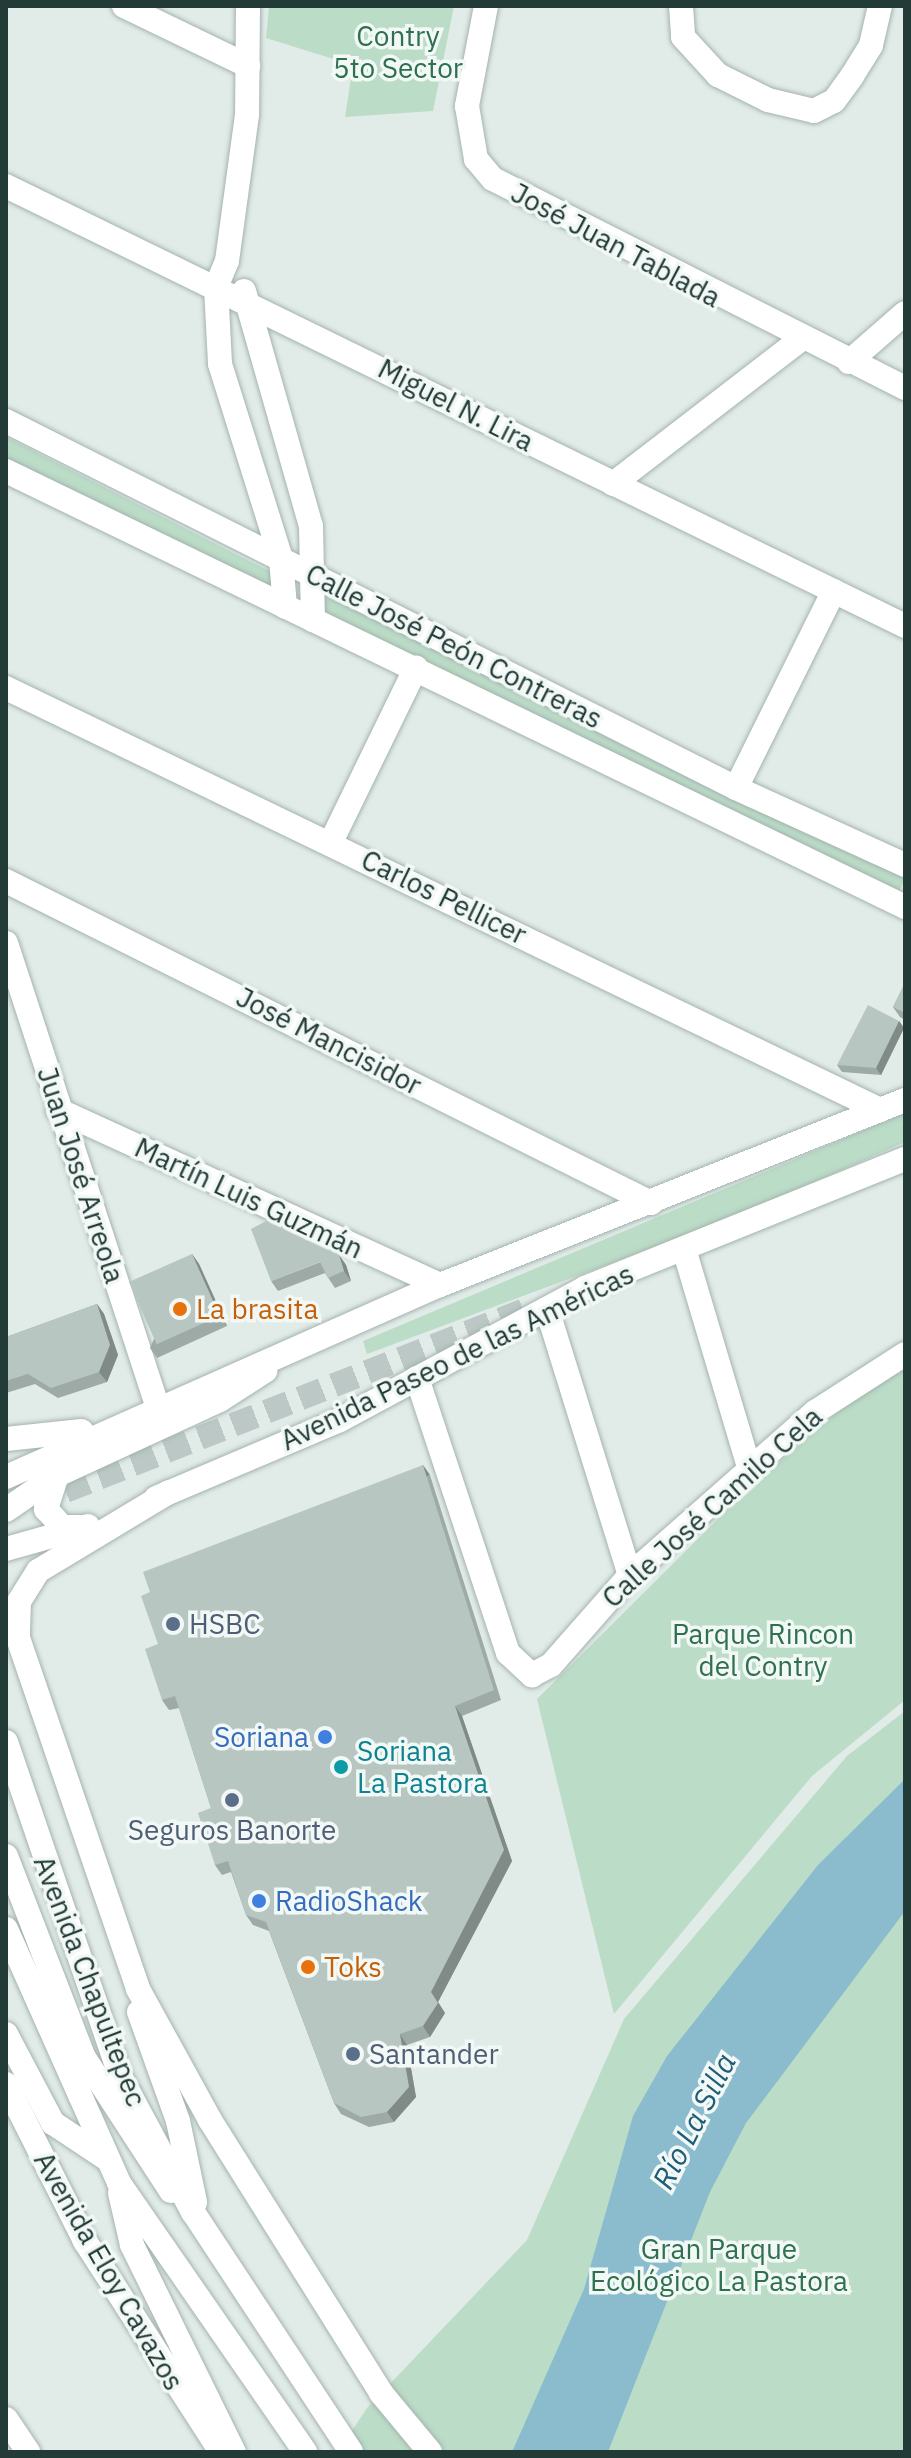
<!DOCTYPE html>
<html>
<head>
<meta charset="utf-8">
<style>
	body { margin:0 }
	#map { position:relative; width:911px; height:2458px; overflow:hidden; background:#e1ebe8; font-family:"IBM Plex Sans",sans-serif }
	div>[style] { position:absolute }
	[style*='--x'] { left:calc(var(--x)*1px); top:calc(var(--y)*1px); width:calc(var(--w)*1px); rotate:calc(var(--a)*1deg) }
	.green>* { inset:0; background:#bbdcc7; transform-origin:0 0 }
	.water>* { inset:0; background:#8bbcce }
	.secondary-tunnel>* { height:24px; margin-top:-12px; transform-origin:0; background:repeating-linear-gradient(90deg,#bbc8c5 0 24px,transparent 0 36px) }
	.roads { filter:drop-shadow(0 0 2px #a4b3af) drop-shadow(0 0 2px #a4b3af) }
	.minor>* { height:24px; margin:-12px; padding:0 12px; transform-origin:12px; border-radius:12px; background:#fff }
	.tertiary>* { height:24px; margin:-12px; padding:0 12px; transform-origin:12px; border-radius:12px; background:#fff }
	.secondary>* { height:24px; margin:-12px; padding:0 12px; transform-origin:12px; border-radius:12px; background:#fff }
	.wall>* { inset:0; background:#9daaa6 }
	.shaded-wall>* { inset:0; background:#808b87; transform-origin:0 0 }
	.building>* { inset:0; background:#b7c6c1; transform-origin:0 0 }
	.dots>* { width:22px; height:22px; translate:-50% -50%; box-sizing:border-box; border:4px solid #f2f8f5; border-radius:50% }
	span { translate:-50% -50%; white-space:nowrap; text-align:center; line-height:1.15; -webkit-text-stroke:7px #f2f8f5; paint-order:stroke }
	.park-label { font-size:28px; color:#2e704f }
	.street-label { font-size:28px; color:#223b37 }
	.food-label { font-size:28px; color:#c56008 }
	.left { translate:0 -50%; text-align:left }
	.service-label { font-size:28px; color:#4e5e75 }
	.shop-label { font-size:28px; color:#366cbe }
	.right { translate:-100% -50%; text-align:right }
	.culture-label { font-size:28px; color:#0d838f }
	.water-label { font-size:30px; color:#1f5c75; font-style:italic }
	.frame { position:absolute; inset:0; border:8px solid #223b37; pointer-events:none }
</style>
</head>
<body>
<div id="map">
	<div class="green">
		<div style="clip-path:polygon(269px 6px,454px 6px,433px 111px,345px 117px,353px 65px,266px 38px)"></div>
		<div style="left:6px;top:437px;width:304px;height:18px;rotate:27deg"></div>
		<div style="left:322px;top:594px;width:649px;height:21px;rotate:26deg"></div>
		<div style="clip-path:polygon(905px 1113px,905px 1142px,738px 1216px,367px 1354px,363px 1341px)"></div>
		<div style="clip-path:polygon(905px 1366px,905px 1700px,812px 1776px,614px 2014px,537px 1699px,744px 1493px,875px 1380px)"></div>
		<div style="clip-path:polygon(905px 1711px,905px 2452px,338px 2452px,367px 2408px,527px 2240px,624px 2019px,847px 1756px)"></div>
	</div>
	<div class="water">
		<div style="clip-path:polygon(905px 1779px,905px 1911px,746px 2123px,710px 2192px,608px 2452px,512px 2452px,584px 2289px,633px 2116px,667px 2056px,818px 1865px)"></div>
	</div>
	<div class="secondary-tunnel">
		<div style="--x:32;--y:1504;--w:535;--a:-21.48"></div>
	</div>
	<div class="roads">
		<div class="minor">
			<div style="--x:124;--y:6;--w:138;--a:25.8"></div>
			<div style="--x:248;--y:6;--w:109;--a:90.5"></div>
			<div style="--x:247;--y:115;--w:147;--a:97.8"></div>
			<div style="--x:227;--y:261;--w:28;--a:113"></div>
			<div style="--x:216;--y:287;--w:77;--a:87"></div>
			<div style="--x:220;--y:364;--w:204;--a:72.6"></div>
			<div style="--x:281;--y:559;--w:48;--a:85.2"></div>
			<div style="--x:486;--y:6;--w:102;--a:100.8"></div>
			<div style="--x:467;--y:106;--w:54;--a:80.4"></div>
			<div style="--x:476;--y:159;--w:26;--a:50"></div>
			<div style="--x:493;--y:179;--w:462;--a:26.9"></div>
			<div style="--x:681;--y:6;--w:31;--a:86"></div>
			<div style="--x:683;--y:37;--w:52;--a:47.4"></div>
			<div style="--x:718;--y:75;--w:56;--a:26.6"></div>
			<div style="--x:768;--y:100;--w:47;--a:13.4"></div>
			<div style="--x:814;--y:111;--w:22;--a:-27"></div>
			<div style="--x:834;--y:101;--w:31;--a:-54"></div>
			<div style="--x:852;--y:76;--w:36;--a:-58"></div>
			<div style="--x:871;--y:45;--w:40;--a:-77"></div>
			<div style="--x:6;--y:186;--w:1001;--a:26.08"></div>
			<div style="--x:244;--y:291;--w:244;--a:74.1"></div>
			<div style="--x:311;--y:526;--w:94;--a:88.8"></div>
			<div style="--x:849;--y:362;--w:74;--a:-41.2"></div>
			<div style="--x:613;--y:484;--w:236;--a:-37.6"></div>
			<div style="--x:6;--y:688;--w:971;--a:25.77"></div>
			<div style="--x:736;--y:788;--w:220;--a:-63.6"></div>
			<div style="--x:331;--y:842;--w:194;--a:-64"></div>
			<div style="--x:6;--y:881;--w:721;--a:26.53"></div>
			<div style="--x:6;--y:943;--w:487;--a:71.9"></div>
			<div style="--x:58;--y:1110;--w:420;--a:24.6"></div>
			<div style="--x:684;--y:1249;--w:231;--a:73.4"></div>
			<div style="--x:547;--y:1309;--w:279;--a:72.7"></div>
			<div style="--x:417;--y:1378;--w:290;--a:71.7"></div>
			<div style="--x:508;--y:1653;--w:33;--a:43"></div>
			<div style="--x:532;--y:1675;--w:21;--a:-28"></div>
			<div style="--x:551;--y:1665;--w:120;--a:-48.7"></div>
			<div style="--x:630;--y:1575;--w:247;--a:-41.4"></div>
			<div style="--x:815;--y:1412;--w:107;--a:-32.8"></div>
			<div style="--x:6;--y:2084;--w:176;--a:63.3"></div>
			<div style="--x:85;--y:2241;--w:251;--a:57.2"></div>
			<div style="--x:6;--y:2419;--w:40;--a:56"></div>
		</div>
		<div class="tertiary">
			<div style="--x:6;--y:421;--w:817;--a:26.69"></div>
			<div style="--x:736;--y:788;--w:186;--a:24.5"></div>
			<div style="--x:6;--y:471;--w:999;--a:25.87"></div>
		</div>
		<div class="secondary">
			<div style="--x:6;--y:1439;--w:76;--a:-6"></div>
			<div style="--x:57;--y:1475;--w:36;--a:108"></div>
			<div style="--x:46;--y:1509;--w:24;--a:48"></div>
			<div style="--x:62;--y:1527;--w:19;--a:0"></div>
			<div style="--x:6;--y:1477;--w:475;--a:-23.9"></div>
			<div style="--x:440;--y:1285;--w:500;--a:-21.7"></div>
			<div style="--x:169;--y:1492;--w:153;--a:148.9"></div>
			<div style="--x:38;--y:1571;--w:36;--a:122"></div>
			<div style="--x:19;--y:1602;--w:36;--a:92"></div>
			<div style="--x:18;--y:1638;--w:371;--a:71.1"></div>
			<div style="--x:138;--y:1989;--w:149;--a:61.2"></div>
			<div style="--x:210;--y:2120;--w:322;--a:57.9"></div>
			<div style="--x:381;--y:2393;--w:77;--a:50.3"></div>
			<div style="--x:156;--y:1498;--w:200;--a:-23"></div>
			<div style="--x:340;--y:1420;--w:278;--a:-28.3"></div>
			<div style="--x:585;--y:1288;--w:345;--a:-22"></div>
			<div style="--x:6;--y:1510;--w:62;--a:-34.5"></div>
			<div style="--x:57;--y:1475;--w:179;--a:-24.7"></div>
			<div style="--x:220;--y:1400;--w:54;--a:-32.8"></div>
			<div style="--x:6;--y:1549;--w:85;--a:-15.7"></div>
			<div style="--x:6;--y:1742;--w:355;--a:71.1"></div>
			<div style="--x:121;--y:2078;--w:152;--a:61.8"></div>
			<div style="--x:193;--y:2212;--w:287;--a:56.6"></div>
			<div style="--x:6;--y:1856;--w:214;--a:68.9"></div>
			<div style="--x:83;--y:2056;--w:161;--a:56.9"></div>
			<div style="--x:6;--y:1929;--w:278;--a:66"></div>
			<div style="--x:119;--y:2183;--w:327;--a:55.3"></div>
			<div style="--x:139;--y:2012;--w:116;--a:70.3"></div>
			<div style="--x:178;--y:2121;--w:83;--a:78.1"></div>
			<div style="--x:6;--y:2034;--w:101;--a:62.2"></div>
			<div style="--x:53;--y:2123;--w:65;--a:33.7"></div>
			<div style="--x:120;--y:2193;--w:53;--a:77"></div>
			<div style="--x:132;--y:2245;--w:231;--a:63.8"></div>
		</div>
	</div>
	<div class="wall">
		<div style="clip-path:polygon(905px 983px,905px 1020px,900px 1017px,893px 1007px)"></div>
		<div style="clip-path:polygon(899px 1021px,904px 1028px,881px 1075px,842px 1072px,837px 1065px)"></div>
		<div style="clip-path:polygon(192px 1254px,199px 1264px,227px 1326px,157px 1358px,150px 1348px)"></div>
		<div style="clip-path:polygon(339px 1255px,346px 1265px,351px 1281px,335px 1288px,325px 1273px,278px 1291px,271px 1281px)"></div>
		<div style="clip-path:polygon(97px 1304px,104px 1314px,118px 1355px,107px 1382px,58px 1398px,35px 1384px,6px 1393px,6px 1337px)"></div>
		<div style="clip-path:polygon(430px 1475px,501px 1700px,462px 1716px,512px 1861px,438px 2002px,445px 2013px,430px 2037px,407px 2045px,416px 2097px,394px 2122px,369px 2127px,341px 2114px,334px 2103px,269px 1931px,253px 1925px,246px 1915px,231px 1872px,222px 1875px,215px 1865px,211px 1808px,179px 1708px,169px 1710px,162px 1700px,158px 1644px)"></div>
	</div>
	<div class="shaded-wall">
		<div style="clip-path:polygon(899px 1021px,904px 1028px,881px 1075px,876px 1068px)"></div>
		<div style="clip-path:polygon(192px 1254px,199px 1264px,227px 1326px,220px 1316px)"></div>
		<div style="clip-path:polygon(339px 1255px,346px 1265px,351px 1281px,344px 1271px)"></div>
		<div style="clip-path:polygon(97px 1304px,104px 1314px,118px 1355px,107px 1382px,99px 1372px)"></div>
		<div style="left:423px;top:1465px;width:12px;height:236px;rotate:55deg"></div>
		<div style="clip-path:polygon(455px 1706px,462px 1716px,512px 1861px,438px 2002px,445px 2013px,430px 2037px,423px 2026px,431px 1992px)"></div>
		<div style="clip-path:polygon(400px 2034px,407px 2045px,416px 2097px,394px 2122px,387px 2112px)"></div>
	</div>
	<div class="building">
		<div style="clip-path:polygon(905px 983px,905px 1013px,893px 1007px)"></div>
		<div style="clip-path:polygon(868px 1005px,899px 1021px,876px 1068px,837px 1065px)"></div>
		<div style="clip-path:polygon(272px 1218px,339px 1255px,344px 1271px,328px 1278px,320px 1262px,271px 1281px,251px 1229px)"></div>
		<div style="left:192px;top:1254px;width:68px;height:69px;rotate:66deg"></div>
		<div style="clip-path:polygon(97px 1304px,110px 1345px,99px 1372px,51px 1388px,28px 1374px,6px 1381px,6px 1337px)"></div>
		<div style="clip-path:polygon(423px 1465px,494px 1690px,455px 1706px,504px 1850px,431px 1992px,438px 2003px,423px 2026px,400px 2034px,409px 2087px,387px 2112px,361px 2117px,334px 2103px,266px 1922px,246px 1915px,228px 1861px,215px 1865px,198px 1813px,211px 1808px,175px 1696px,162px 1700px,145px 1649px,158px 1644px,141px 1596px,150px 1592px,143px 1572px)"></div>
	</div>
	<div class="dots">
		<div style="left:180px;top:1309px;background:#e8710a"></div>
		<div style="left:173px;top:1624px;background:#5c6f8a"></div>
		<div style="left:325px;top:1737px;background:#3f7fe0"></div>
		<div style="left:341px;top:1767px;background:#0f9aa8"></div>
		<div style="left:232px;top:1800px;background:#5c6f8a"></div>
		<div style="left:259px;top:1901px;background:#3f7fe0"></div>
		<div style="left:308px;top:1967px;background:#e8710a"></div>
		<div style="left:353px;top:2054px;background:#5c6f8a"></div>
	</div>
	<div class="park-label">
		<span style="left:398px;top:52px">Contry<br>5to Sector</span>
		<span style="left:763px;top:1650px">Parque Rincon<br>del Contry</span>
		<span style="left:719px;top:2265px">Gran Parque<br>Ecológico La Pastora</span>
	</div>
	<div class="street-label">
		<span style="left:616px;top:245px;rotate:28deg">José Juan Tablada</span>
		<span style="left:456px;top:405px;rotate:27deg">Miguel N. Lira</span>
		<span style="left:454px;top:646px;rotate:27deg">Calle José Peón Contreras</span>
		<span style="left:444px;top:897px;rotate:26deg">Carlos Pellicer</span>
		<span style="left:329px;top:1041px;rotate:27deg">José Mancisidor</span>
		<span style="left:81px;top:1175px;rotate:72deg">Juan José Arreola</span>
		<span style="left:249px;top:1198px;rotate:25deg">Martín Luis Guzmán</span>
		<span style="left:457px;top:1357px;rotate:-26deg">Avenida Paseo de las Américas</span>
		<span style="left:712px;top:1507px;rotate:-42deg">Calle José Camilo Cela</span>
		<span style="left:90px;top:1981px;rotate:69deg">Avenida Chapultepec</span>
		<span style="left:109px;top:2271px;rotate:60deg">Avenida Eloy Cavazos</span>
	</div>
	<div class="food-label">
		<span class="left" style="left:196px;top:1309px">La brasita</span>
		<span class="left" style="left:324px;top:1967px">Toks</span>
	</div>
	<div class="service-label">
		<span class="left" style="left:189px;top:1624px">HSBC</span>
		<span style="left:232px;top:1830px">Seguros Banorte</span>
		<span class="left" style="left:369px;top:2054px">Santander</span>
	</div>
	<div class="shop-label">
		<span class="right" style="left:309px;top:1737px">Soriana</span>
		<span class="left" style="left:275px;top:1901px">RadioShack</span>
	</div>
	<div class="culture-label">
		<span class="left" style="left:357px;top:1767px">Soriana<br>La Pastora</span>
	</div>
	<div class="water-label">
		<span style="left:694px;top:2121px;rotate:-63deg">Río La Silla</span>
	</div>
	<div class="frame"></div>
</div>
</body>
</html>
